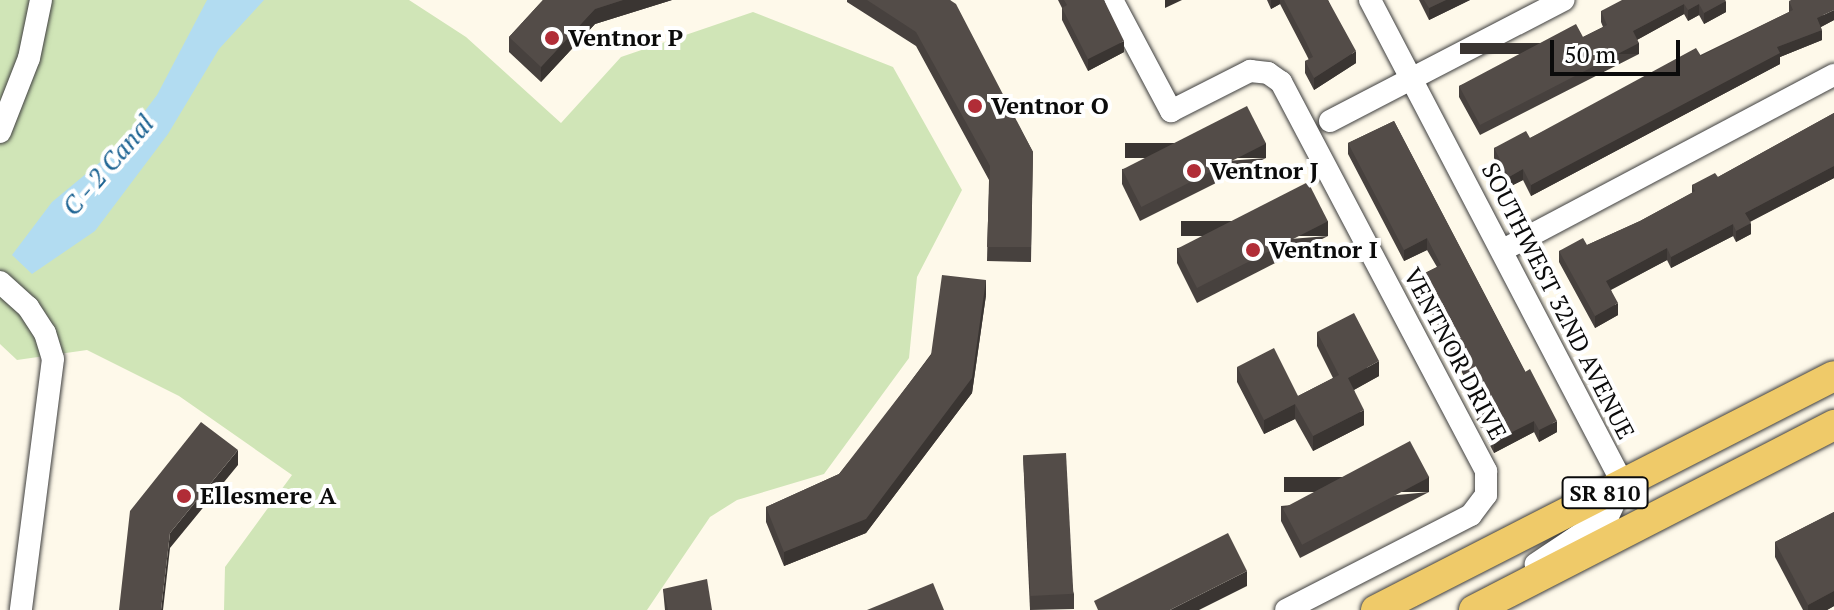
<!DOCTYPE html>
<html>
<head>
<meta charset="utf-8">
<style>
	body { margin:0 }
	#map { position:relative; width:1834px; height:610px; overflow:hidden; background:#fef9ea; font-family:"PT Serif",serif }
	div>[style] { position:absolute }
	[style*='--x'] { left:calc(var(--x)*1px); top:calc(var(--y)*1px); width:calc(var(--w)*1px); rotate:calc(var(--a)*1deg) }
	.green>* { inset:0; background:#d0e5b7 }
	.water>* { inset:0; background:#b2dcf1 }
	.roads { filter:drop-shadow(0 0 2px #3e3e3e) drop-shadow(0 0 2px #3e3e3e) }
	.minor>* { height:22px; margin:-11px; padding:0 11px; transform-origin:11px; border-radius:11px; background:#fff }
	.major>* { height:30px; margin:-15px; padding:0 15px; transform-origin:15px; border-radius:15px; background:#efca69 }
	.wall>* { inset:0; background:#47413e }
	.shaded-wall>* { inset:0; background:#3a3532; transform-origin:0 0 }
	.building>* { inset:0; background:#534c48; transform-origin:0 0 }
	.dots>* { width:22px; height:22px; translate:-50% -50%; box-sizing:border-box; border:4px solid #fff; border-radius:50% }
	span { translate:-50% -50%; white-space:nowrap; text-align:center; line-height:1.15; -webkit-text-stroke:8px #fff; paint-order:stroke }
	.shield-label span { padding:2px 6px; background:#fff; border:2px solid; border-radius:6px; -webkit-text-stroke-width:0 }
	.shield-label { font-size:22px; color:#0b0b0b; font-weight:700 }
	.poi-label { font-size:24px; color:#0b0b0b; font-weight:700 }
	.left { translate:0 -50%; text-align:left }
	.street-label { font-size:24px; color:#0b0b0b }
	.water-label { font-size:26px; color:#1e6493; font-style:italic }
	.scale { position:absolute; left:1550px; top:40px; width:130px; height:36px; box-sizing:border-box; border:4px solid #0b0b0b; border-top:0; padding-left:10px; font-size:24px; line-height:28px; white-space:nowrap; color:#0b0b0b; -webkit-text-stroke:6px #fff; paint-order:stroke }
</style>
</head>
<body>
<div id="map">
	<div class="green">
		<div style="clip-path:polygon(0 0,409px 0,466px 37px,561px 123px,621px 57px,753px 12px,893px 67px,962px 190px,917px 277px,909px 358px,824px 474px,737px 500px,710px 517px,647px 610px,224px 610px,225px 567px,292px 475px,179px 396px,87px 350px,17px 360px,0 344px)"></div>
	</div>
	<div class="water">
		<div style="clip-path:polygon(207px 0,264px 0,219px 49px,168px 134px,95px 231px,32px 274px,12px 255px,52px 202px,116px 149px,157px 95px)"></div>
	</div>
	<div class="roads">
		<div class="minor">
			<div style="--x:1112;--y:0;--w:126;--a:62"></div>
			<div style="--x:1171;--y:111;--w:89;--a:-26.9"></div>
			<div style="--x:1250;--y:71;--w:18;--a:6"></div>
			<div style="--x:1268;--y:73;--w:16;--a:35"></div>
			<div style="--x:1281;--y:82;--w:440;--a:62.2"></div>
			<div style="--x:1486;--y:471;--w:24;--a:90"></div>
			<div style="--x:1486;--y:495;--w:25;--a:127"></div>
			<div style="--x:1471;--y:515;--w:208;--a:152.8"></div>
			<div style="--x:1370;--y:0;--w:546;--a:62.4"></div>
			<div style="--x:1623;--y:484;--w:35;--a:115"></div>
			<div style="--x:1608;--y:516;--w:87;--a:146.3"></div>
			<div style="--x:1330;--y:121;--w:263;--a:-27.4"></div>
			<div style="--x:0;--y:132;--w:79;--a:-68.6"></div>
			<div style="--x:29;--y:58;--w:59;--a:-78.3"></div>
			<div style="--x:1503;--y:250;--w:374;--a:-27.9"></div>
			<div style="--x:0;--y:282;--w:38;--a:42"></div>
			<div style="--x:28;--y:307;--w:31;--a:57"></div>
			<div style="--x:45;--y:333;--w:27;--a:73"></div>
			<div style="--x:53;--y:359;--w:253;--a:97.3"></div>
		</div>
		<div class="major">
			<div style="--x:1376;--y:610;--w:514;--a:-27.06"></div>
			<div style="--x:1474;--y:610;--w:405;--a:-27.2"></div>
		</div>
	</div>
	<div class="wall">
		<div style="clip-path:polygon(543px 0,672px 0,595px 24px,541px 82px,509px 52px,509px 37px)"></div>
		<div style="clip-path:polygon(847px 0,950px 0,1033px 152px,1031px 262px,987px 261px,989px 180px,916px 46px,847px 2px)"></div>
		<div style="clip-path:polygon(1058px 0,1104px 0,1124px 52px,1088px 71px,1062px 20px,1062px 8px)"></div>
		<div style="clip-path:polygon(1267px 0,1328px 0,1356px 63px,1314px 90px,1305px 73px,1305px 61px,1309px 60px,1306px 54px,1280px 4px,1271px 9px)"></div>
		<div style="clip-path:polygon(1419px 0,1470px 0,1429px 20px)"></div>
		<div style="clip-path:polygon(1725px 0,1726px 12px,1704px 24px,1699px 15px,1688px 21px,1684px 14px,1637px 40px,1639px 54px,1480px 135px,1459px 97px,1459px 86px,1583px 37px,1603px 27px,1601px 22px,1601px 11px)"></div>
		<div style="clip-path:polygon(1789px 1px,1834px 20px,1821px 27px,1822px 40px,1780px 57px,1780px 64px,1531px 196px,1523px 180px,1509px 187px,1494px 158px,1494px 148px,1530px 138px,1789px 12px)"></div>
		<div style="clip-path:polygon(1834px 113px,1834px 178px,1750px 222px,1751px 234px,1736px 242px,1733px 236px,1671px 268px,1667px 260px,1611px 290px,1618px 315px,1595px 328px,1559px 262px,1559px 251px,1587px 245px,1640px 221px,1692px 193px,1692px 185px,1718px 177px)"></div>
		<div style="clip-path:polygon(1394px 121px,1557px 432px,1539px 442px,1534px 432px,1494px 453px,1472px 411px,1472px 400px,1475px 398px,1419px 288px,1419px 276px,1437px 267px,1427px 250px,1404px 261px,1348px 154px,1348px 143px)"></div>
		<div style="clip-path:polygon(1266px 158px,1140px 221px,1122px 184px,1122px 169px)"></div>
		<div style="clip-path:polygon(1328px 236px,1197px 303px,1177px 263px,1177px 248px)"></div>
		<div style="clip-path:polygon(986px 295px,972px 393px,866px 533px,784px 566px,766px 522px,766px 507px,839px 474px)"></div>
		<div style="clip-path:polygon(1317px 332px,1379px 376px,1354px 390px,1364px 425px,1313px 451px,1295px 419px,1264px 434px,1237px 382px,1237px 367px,1298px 396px,1333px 378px,1317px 346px)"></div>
		<div style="clip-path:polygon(1023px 455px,1074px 594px,1074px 609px,1030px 610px)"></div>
		<div style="clip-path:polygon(1429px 492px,1300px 558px,1281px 521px,1281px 506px)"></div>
		<div style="clip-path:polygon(1834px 512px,1834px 606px,1827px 610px,1803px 610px,1775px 557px,1775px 542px)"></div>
		<div style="clip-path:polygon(663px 589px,712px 610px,665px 610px)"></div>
	</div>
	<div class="shaded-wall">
		<div style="clip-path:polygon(623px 0,672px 0,595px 24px,541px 82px,541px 67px,595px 9px)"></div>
		<div style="clip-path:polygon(1165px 0,1182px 0,1165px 8px)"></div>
		<div style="clip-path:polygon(1271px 0,1280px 0,1280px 4px,1271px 9px)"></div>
		<div style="clip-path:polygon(1446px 0,1470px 0,1429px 20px,1429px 8px)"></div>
		<div style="clip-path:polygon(1726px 1px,1726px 12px,1704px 24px,1704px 13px)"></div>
		<div style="clip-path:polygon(1684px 4px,1684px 14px,1633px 42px,1633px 31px)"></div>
		<div style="clip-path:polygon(1699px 4px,1699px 15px,1688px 21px,1688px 10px)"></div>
		<div style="clip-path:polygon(1834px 10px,1834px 20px,1817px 29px,1817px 18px)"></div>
		<div style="clip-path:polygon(1822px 30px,1822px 40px,1780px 57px,1780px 64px,1531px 196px,1531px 185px,1777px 47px)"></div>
		<div style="clip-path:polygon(1124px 41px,1124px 52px,1088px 71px,1088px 59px)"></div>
		<div style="left:1639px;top:43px;width:11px;height:179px;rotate:90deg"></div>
		<div style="clip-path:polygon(1356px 51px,1356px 63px,1314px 90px,1314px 78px)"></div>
		<div style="left:1266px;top:143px;width:15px;height:141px;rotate:90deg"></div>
		<div style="clip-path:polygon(1834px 166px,1834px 178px,1745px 224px,1745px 213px)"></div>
		<div style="clip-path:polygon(1523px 169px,1523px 180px,1509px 187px,1509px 177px)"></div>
		<div style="left:1328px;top:221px;width:15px;height:147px;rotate:90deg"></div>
		<div style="clip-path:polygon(1751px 223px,1751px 234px,1736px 242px,1736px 231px)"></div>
		<div style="clip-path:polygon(1733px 224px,1733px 236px,1671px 268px,1671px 257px)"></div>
		<div style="clip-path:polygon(1427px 238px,1427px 250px,1404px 261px,1404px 250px)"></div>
		<div style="clip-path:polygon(1667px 248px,1667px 260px,1606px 292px,1606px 281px)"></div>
		<div style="clip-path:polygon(986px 280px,986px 295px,972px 393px,866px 533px,784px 566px,784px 552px)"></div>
		<div style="clip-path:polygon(1618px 303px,1618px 315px,1595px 328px,1595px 316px)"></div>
		<div style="clip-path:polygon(1379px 361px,1379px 376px,1348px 393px,1348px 378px)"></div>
		<div style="clip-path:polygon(1295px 404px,1295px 419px,1264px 434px,1264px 420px)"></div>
		<div style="clip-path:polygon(1364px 410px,1364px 425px,1313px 451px,1313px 436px)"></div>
		<div style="clip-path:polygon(1534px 421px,1534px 432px,1494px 453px,1494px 441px)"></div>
		<div style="clip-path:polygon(1557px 421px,1557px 432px,1539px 442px,1539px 430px)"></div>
		<div style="clip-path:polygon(238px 450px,238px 465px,170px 548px,163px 610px,161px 610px,170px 533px)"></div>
		<div style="left:1429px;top:477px;width:15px;height:145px;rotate:90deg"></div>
		<div style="clip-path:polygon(1247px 571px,1247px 586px,1199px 610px,1170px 610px)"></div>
		<div style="clip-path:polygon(1834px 591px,1834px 606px,1827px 610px,1808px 610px,1808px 605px)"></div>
	</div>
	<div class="building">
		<div style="clip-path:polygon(543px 0,623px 0,595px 9px,541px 67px,509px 37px)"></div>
		<div style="clip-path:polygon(867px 0,950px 0,956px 4px,1033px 152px,1031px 247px,987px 247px,990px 166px,916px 32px)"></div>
		<div style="clip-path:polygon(1064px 0,1104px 0,1124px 41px,1088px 59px,1062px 8px,1067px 5px)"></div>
		<div style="clip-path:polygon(1284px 0,1328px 0,1356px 51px,1314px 78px,1305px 61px,1313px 57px,1306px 42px)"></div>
		<div style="clip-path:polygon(1424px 0,1446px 0,1429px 8px)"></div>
		<div style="clip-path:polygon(1622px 0,1725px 0,1726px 1px,1704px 13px,1699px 4px,1688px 10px,1684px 4px,1633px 31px,1639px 43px,1480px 125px,1459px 86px,1576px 24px,1583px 37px,1607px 25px,1601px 11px)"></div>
		<div style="clip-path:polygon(1791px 0,1834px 0,1834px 10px,1817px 18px,1822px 30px,1777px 47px,1780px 53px,1531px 185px,1523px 169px,1509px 177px,1494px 148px,1526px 131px,1530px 138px,1696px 48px,1701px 56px,1793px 10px,1789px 1px)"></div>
		<div style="left:1247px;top:106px;width:42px;height:140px;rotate:63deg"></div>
		<div style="clip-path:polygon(1834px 113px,1834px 166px,1745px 213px,1751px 223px,1736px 231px,1733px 224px,1671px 257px,1667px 248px,1606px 281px,1618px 303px,1595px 316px,1559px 251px,1583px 238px,1587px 245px,1640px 221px,1695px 191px,1692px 185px,1715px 173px,1718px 177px)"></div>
		<div style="clip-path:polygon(1394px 121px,1525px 372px,1530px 369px,1557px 421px,1539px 430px,1534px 421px,1494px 441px,1472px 400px,1479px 396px,1419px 276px,1441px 265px,1427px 238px,1404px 250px,1348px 143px)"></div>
		<div style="left:1308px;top:182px;width:44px;height:147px;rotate:63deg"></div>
		<div style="clip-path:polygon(942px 275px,986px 280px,972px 378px,866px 519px,784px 552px,766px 507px,839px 474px,931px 355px)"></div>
		<div style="clip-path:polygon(1354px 313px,1379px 361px,1348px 378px,1364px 410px,1313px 436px,1295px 404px,1264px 420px,1237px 367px,1274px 348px,1298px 396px,1339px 375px,1317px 332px)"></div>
		<div style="clip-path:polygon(201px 422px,238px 450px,170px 533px,161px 610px,119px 610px,130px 511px)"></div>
		<div style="left:1410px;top:441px;width:41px;height:144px;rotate:62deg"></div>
		<div style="left:1066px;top:453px;width:141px;height:43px;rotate:87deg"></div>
		<div style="clip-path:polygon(1834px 512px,1834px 591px,1808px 605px,1775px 542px)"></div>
		<div style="clip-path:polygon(1228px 533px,1247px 571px,1170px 610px,1098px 610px,1094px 601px)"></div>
		<div style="clip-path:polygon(707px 579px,712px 610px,668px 610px,663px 589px)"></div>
		<div style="clip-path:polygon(933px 583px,944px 610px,867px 610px)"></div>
	</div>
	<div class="dots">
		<div style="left:552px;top:38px;background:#b12d37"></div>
		<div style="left:975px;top:106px;background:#b12d37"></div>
		<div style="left:1194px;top:171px;background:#b12d37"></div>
		<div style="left:1253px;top:250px;background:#b12d37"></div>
		<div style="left:184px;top:496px;background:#b12d37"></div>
	</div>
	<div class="shield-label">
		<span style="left:1605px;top:493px">SR 810</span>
	</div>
	<div class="poi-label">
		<span class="left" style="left:568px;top:38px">Ventnor P</span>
		<span class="left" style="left:991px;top:106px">Ventnor O</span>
		<span class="left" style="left:1210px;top:171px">Ventnor J</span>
		<span class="left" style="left:1269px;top:250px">Ventnor I</span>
		<span class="left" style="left:200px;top:496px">Ellesmere A</span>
	</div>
	<div class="street-label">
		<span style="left:1558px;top:301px;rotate:63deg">SOUTHWEST 32ND AVENUE</span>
		<span style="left:1455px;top:354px;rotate:62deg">VENTNOR DRIVE</span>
	</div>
	<div class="water-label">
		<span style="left:108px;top:165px;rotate:-49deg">C - 2 Canal</span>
	</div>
	<div class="scale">50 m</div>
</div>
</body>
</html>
